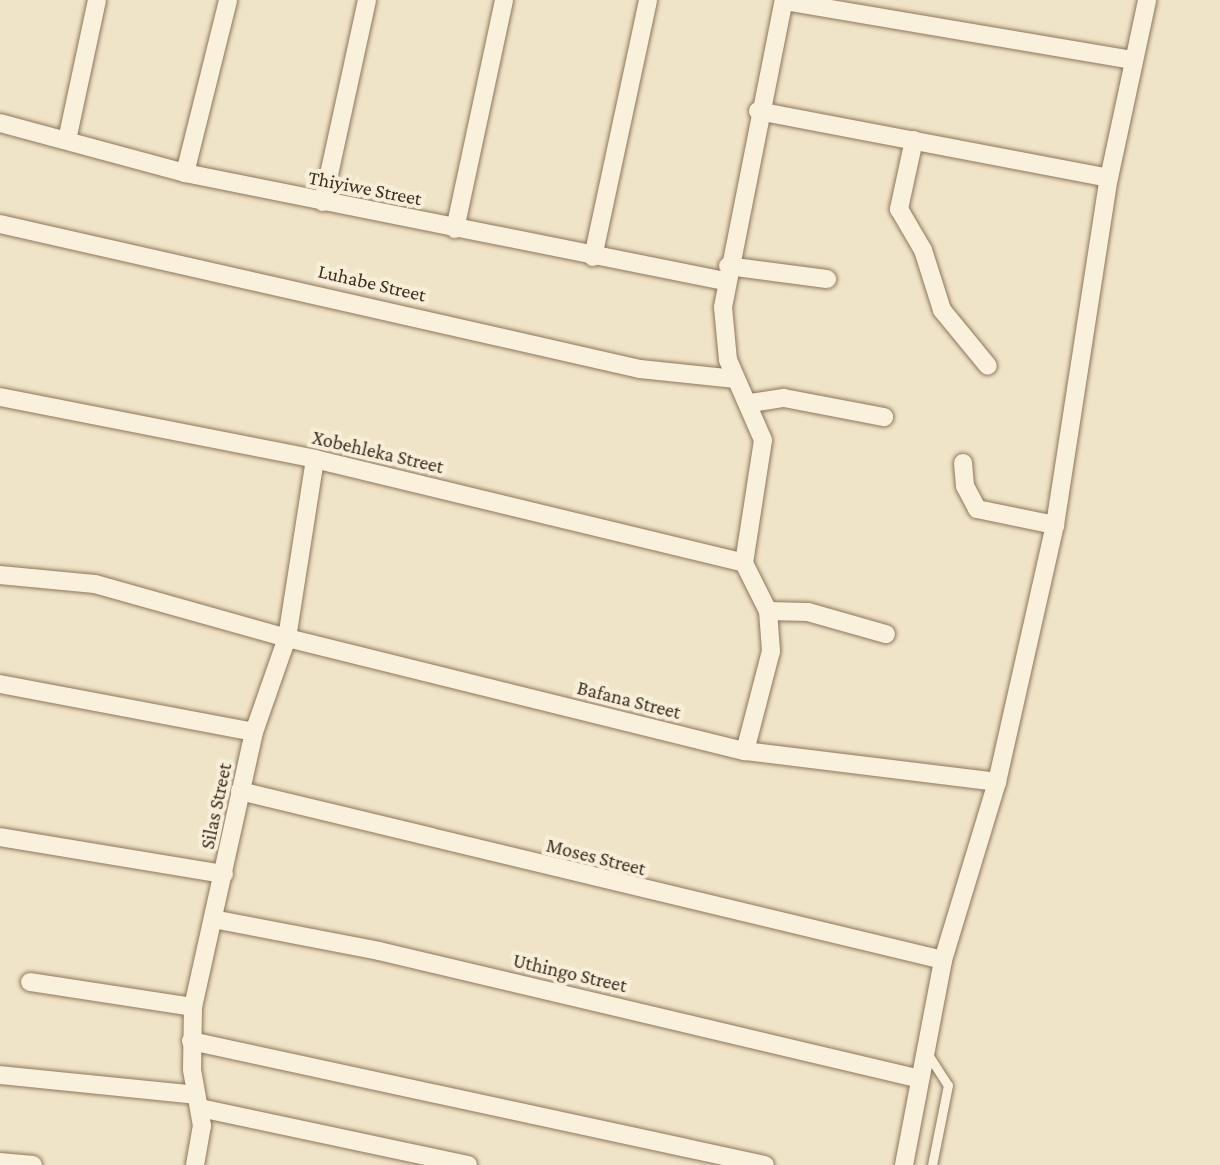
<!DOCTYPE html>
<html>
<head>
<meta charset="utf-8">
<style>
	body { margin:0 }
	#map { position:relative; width:1220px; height:1165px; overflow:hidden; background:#f0e4c8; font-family:"Crimson Pro",serif }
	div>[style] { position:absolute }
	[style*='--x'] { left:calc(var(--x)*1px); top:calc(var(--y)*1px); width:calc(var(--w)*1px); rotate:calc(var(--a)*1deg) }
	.roads { filter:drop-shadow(0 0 2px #8d765c) drop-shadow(0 0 2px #8d765c) }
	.lane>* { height:9px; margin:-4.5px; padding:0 4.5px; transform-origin:4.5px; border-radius:4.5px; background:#faf1dc }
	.street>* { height:18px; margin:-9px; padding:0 9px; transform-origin:9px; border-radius:9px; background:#faf1dc }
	span { translate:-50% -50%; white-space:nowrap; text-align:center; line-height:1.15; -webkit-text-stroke:8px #f7eed8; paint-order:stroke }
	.street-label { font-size:20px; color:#3d2e20 }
</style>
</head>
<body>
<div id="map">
	<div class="roads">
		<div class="lane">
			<div style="--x:927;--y:1053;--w:38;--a:57"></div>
			<div style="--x:948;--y:1085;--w:82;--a:101.3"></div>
		</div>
		<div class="street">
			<div style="--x:784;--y:1;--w:354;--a:9.6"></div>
			<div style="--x:758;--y:111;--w:357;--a:10.8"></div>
			<div style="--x:0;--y:123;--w:192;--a:15.1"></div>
			<div style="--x:185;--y:173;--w:551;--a:11.31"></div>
			<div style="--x:67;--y:140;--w:143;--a:-77.9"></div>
			<div style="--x:914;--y:140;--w:71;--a:102.3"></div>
			<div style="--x:899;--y:209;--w:48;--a:59.7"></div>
			<div style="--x:923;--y:250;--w:63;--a:72.4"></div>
			<div style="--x:942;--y:310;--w:72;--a:50.6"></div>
			<div style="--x:185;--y:173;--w:178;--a:-76"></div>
			<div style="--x:323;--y:202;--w:207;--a:-77.7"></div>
			<div style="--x:0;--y:224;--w:656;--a:12.77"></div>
			<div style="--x:640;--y:369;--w:96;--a:6"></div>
			<div style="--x:455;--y:229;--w:234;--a:-77.9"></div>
			<div style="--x:593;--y:257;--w:263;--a:-77.9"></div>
			<div style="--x:728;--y:266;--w:100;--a:7.5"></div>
			<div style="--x:0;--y:397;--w:321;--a:11.1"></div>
			<div style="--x:315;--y:459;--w:441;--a:13.6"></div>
			<div style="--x:751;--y:403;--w:33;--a:-9"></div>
			<div style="--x:784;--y:398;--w:102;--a:10.8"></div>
			<div style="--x:963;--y:463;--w:23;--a:85"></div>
			<div style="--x:965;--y:486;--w:26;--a:62"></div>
			<div style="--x:977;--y:509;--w:80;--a:11.6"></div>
			<div style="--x:0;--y:575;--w:95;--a:5.4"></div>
			<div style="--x:95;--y:584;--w:199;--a:15.7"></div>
			<div style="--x:287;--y:638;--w:472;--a:13.9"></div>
			<div style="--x:745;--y:751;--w:254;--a:7"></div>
			<div style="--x:997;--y:782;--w:263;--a:-77.3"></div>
			<div style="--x:1055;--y:525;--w:351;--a:-81.2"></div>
			<div style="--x:1109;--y:178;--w:182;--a:-77.9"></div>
			<div style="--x:768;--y:611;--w:40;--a:1.4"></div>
			<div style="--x:808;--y:612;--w:81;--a:15.8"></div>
			<div style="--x:0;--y:684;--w:258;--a:10.7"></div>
			<div style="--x:745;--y:751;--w:103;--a:-75.4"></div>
			<div style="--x:771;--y:651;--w:40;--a:-94.3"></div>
			<div style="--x:768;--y:611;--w:54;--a:-116.6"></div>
			<div style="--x:744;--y:563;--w:124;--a:-81.2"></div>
			<div style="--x:763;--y:440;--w:87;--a:-113.6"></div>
			<div style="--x:728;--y:360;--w:53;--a:-95.4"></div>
			<div style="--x:723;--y:307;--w:313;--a:-78.8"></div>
			<div style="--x:240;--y:791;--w:723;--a:13.52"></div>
			<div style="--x:0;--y:837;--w:227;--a:9.4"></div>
			<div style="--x:213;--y:919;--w:169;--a:10.9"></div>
			<div style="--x:379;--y:951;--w:552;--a:13.31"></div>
			<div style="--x:30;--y:982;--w:165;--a:8.7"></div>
			<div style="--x:191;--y:1041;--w:587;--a:12.19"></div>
			<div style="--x:0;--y:1075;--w:197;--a:5.8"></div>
			<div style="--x:200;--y:1108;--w:274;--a:12"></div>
			<div style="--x:0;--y:1162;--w:33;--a:5"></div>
			<div style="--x:195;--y:1165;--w:40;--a:-80"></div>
			<div style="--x:202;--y:1126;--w:57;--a:-100.1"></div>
			<div style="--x:192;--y:1070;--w:63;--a:-89.1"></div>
			<div style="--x:193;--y:1007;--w:282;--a:-77.5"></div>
			<div style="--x:254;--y:732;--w:100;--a:-70.7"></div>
			<div style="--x:287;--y:638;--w:181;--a:-81.1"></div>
			<div style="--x:904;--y:1165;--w:209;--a:-79.2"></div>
			<div style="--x:943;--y:960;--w:186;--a:-73.1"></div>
		</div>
	</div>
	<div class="street-label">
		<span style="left:365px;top:188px;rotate:11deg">Thiyiwe Street</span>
		<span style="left:372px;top:283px;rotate:13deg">Luhabe Street</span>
		<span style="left:378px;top:452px;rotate:13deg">Xobehleka Street</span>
		<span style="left:629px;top:700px;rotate:14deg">Bafana Street</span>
		<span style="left:216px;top:806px;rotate:-78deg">Silas Street</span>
		<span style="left:596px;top:857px;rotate:14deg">Moses Street</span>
		<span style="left:570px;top:973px;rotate:13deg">Uthingo Street</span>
	</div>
</div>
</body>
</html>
